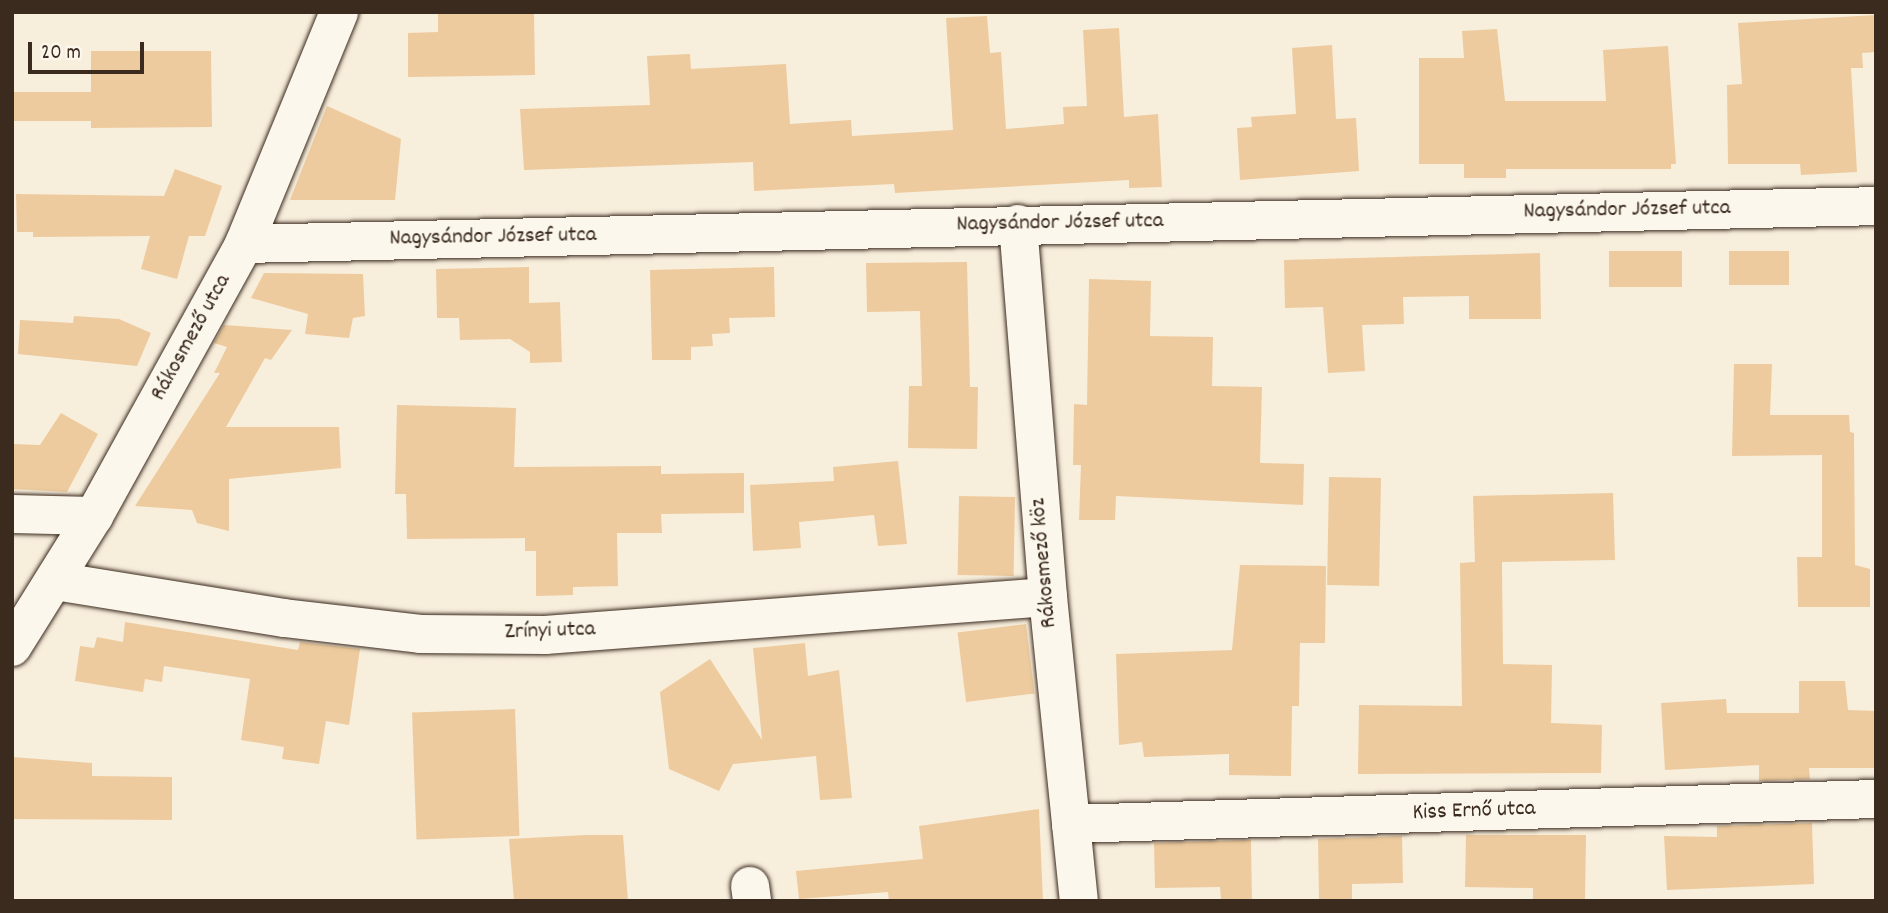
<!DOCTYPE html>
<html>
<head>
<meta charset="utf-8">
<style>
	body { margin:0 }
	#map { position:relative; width:1888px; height:913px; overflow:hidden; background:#f8eedc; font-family:Dekko,sans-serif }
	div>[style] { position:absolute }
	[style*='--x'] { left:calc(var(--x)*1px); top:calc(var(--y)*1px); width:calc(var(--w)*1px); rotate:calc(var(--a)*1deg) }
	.building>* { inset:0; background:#edcb9e; transform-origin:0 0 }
	.roads { filter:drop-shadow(0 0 2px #3b2a1e) drop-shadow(0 0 2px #3b2a1e) }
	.minor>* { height:38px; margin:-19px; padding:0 19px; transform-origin:19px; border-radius:19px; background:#fbf7ec }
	span { translate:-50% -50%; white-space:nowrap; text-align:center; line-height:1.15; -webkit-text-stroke:5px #fbf7ec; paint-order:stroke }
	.street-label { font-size:23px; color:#3b2a1e }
	.frame { position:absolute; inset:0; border:14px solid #3b2a1e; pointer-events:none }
	.scale { position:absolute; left:28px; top:42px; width:116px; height:32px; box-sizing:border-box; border:4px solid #3b2a1e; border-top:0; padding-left:9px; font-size:21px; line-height:24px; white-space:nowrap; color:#3b2a1e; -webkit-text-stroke:5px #fbf7ec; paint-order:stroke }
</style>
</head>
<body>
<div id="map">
	<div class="building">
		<div style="clip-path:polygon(534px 12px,535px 75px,408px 77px,408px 33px,438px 32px,438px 13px)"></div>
		<div style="clip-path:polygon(1876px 15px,1876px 52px,1862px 53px,1863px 68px,1851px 68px,1857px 172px,1801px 175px,1800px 164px,1728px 164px,1727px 85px,1742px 84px,1738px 23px)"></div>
		<div style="clip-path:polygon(987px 16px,990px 53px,1001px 52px,1006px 129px,1064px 124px,1063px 107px,1087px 106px,1083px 30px,1119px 28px,1124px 117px,1158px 114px,1162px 187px,1129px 188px,1129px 180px,895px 193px,894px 184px,754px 191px,753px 162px,524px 170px,520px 109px,650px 105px,647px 56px,690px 54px,691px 69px,786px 64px,790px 124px,851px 120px,852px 136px,953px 130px,946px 18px)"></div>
		<div style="clip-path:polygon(1497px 29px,1505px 101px,1606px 101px,1603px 50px,1668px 46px,1676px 164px,1671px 164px,1671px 169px,1506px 169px,1506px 178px,1464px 178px,1464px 164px,1419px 164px,1419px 58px,1464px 58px,1462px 31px)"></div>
		<div style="clip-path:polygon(1332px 45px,1336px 119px,1356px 118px,1359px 171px,1240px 180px,1237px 128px,1252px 127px,1251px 117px,1296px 114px,1292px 48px)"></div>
		<div style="clip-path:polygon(91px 51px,211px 51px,212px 127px,91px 128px,91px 121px,12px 121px,12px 92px,91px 92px)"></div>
		<div style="clip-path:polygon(327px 106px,401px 139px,395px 200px,290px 200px)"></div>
		<div style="clip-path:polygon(175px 169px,222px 186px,205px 236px,189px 236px,177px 279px,141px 269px,150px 236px,33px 237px,33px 232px,17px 232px,16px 194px,164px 196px)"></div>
		<div style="left:1609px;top:251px;width:73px;height:36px"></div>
		<div style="left:1729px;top:251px;width:60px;height:34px"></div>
		<div style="clip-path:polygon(1540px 253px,1541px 319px,1469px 319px,1469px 296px,1403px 297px,1404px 324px,1362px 325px,1365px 371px,1328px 373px,1323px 307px,1285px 308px,1284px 260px)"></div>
		<div style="clip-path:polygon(967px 262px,970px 387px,978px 387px,977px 449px,908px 448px,909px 386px,922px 386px,920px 311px,867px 312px,866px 263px)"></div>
		<div style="clip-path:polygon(529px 267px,529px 303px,560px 302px,562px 362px,530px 363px,530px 352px,510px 339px,460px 340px,459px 318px,437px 318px,436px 269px)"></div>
		<div style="clip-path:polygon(774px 267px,775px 317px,729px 318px,730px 333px,712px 334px,713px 346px,691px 347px,691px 360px,652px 360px,650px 270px)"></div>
		<div style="clip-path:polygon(264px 273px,363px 274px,365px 316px,353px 318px,349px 338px,305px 334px,308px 314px,251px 298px)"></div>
		<div style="clip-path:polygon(1089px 279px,1151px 281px,1150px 336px,1213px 337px,1212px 386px,1262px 387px,1260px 463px,1304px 464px,1303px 505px,1116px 496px,1115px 520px,1079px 520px,1081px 465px,1073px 465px,1074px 404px,1087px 405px)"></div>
		<div style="clip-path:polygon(74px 316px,119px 319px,151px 333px,137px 366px,18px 354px,20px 320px,73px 323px)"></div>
		<div style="clip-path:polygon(224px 325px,292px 330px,271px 360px,265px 358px,226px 427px,339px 427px,341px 468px,229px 479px,229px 531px,197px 523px,192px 510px,135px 506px,220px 373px,214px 373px,227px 347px,214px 343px)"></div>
		<div style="clip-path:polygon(1734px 364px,1772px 364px,1770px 415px,1849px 415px,1850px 432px,1854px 433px,1855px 565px,1870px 569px,1870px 607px,1798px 607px,1797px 557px,1822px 557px,1822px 455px,1732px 456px)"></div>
		<div style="clip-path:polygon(397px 405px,516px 408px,514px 467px,661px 466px,661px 474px,744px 473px,744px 513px,661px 514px,662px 533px,617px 533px,618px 586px,573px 587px,573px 595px,536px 596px,536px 551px,525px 551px,525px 538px,407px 539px,406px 494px,395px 494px)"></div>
		<div style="clip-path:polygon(61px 413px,98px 434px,67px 492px,12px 489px,12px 444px,40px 445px)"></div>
		<div style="clip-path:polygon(898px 461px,907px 544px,878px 546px,874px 515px,799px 522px,801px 548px,753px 551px,750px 485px,834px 481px,833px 467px)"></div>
		<div style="left:1329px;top:477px;width:52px;height:108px;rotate:1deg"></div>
		<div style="clip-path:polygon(1613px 493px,1615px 560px,1502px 562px,1503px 664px,1552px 665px,1551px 723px,1602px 725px,1601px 773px,1358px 774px,1359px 705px,1462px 706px,1460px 563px,1475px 562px,1473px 496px)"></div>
		<div style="left:959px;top:496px;width:56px;height:79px;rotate:1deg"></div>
		<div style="clip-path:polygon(1240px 565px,1326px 566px,1325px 643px,1300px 643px,1299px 706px,1292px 706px,1291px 776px,1229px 775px,1229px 754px,1144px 757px,1142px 742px,1119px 745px,1116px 654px,1232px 650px)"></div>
		<div style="clip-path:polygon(125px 622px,298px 650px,300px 642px,360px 649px,349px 725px,326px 721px,319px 764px,282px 759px,284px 747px,241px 740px,250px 679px,164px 666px,162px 682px,145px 679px,143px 692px,75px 681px,80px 646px,94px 648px,97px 637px,123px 642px)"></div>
		<div style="left:1026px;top:624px;width:70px;height:69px;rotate:83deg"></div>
		<div style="clip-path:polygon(805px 643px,808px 676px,839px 670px,852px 798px,820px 800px,816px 756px,733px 764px,719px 791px,669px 769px,660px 692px,710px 659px,762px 740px,753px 648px)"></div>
		<div style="clip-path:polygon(1799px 681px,1845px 681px,1848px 710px,1876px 711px,1876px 768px,1809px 768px,1810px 779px,1759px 781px,1759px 765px,1665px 770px,1661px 703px,1726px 699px,1727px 713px,1799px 713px)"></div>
		<div style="left:515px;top:709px;width:127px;height:103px;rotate:88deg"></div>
		<div style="clip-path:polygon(12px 757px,92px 763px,92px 776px,172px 777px,172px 820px,12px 819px)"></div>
		<div style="clip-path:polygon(1039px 809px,1043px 901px,889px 901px,888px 892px,799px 899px,796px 871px,923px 859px,919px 826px)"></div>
		<div style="clip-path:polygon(1812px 823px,1814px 884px,1667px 890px,1664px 836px,1717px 837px,1717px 826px)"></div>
		<div style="clip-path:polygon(586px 835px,623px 835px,628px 901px,514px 901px,509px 839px)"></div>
		<div style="clip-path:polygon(1466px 835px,1586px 835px,1585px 901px,1533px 901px,1533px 888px,1465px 887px)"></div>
		<div style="clip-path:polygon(1402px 836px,1403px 883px,1352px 884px,1352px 901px,1319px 901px,1318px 839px)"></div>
		<div style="clip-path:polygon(1251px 840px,1252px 901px,1221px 901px,1220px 887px,1155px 888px,1154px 843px)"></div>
	</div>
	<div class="roads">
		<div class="minor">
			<div style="--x:1018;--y:224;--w:374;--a:85.4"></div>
			<div style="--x:1048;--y:597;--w:306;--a:84.2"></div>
			<div style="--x:244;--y:244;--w:1632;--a:-1.33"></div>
			<div style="--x:12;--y:514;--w:82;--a:1.4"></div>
			<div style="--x:55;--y:581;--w:232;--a:9.2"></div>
			<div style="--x:284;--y:618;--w:137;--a:6.7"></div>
			<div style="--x:420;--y:634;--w:125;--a:0.5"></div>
			<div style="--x:545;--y:635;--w:504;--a:-4.32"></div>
			<div style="--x:12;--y:647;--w:155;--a:-58"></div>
			<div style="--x:94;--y:516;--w:311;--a:-61.1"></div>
			<div style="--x:244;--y:244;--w:251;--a:-67.7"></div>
			<div style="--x:1071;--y:824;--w:805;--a:-1.78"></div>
			<div style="--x:750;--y:886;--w:15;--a:82"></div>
		</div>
	</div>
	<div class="street-label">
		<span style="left:1627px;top:211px;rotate:-1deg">Nagysándor József utca</span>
		<span style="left:1060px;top:224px;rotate:-1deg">Nagysándor József utca</span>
		<span style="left:493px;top:238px;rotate:-1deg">Nagysándor József utca</span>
		<span style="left:192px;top:338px;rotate:-61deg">Rákosmező utca</span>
		<span style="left:1045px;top:563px;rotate:-95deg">Rákosmező köz</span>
		<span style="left:550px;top:632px;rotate:-2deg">Zrínyi utca</span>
		<span style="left:1474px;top:812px;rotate:-2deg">Kiss Ernő utca</span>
	</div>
	<div class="frame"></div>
	<div class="scale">20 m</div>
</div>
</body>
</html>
